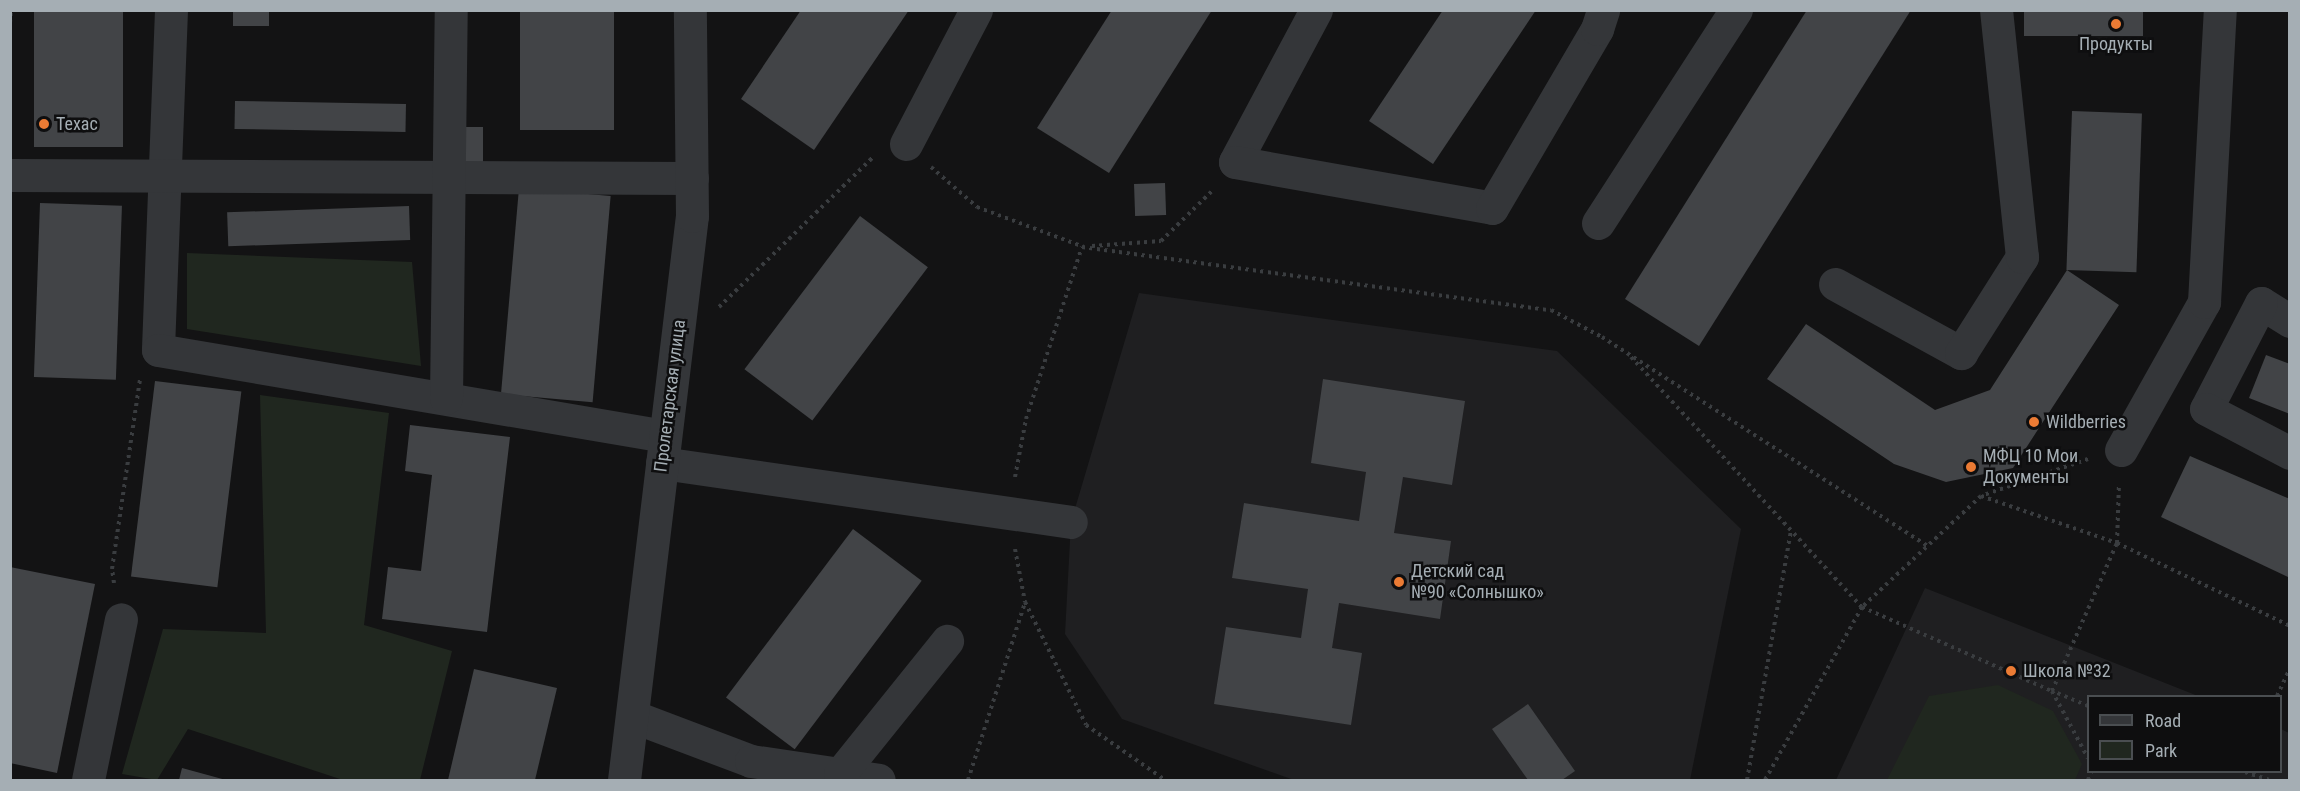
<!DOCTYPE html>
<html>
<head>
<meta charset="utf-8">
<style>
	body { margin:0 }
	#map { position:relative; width:2300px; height:791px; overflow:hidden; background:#131314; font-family:"Roboto Condensed",sans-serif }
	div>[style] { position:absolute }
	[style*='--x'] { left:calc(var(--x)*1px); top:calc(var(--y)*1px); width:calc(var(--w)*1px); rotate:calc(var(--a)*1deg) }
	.built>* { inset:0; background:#1f1f21 }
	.green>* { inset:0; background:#20271f }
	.building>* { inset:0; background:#424447; transform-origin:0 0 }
	.path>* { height:4px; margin-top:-2px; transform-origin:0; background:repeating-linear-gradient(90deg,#3a3d40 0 3px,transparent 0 7.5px) }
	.minor>* { height:33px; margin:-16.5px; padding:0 16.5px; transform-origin:16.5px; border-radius:16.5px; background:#343639 }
	.dots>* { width:16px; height:16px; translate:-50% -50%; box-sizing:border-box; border:3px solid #0e0e0f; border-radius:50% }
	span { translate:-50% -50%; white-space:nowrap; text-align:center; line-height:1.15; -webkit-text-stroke:5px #0e0e0f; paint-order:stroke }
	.poi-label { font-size:18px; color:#a5aeb4 }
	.left { translate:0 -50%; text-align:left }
	.street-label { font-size:18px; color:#a5aeb4 }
	.frame { position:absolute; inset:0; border:12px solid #a5aeb4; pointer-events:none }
	.legend { position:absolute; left:2087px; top:695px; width:195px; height:78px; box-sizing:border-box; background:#0e0e0f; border:2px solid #4a4e51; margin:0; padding:8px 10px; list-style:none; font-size:18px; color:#a5aeb4 }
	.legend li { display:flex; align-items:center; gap:12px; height:30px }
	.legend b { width:30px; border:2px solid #4a4e51 }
</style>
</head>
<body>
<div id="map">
	<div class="built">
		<div style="clip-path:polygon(1139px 293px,1557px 351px,1741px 529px,1690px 780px,1294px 780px,1122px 719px,1065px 634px,1071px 522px)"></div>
		<div style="clip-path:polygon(1925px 588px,2198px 696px,2088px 696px,2088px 772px,2280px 772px,2281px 729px,2289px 733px,2289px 780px,1836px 780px)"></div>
	</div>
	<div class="green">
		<div style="clip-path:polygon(187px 253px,412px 262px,421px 366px,187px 329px)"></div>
		<div style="clip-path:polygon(260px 395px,389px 413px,364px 625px,452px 651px,420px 780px,343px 780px,188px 729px,157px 780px,122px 774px,163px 629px,266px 633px)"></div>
		<div style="clip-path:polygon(1998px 685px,2053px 711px,2082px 764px,2075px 780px,1887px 780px,1929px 696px)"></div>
	</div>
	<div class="building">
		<div style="left:34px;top:10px;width:89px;height:137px"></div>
		<div style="left:233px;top:10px;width:36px;height:16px"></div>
		<div style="left:520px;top:10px;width:94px;height:120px"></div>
		<div style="clip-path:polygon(801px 10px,909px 10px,814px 150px,741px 99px)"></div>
		<div style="clip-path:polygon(1112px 10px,1212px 10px,1109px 173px,1037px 128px)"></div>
		<div style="clip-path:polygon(1443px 10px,1536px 10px,1433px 164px,1369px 121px)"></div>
		<div style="clip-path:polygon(1807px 10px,1911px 10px,1699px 346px,1625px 299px)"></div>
		<div style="left:2024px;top:10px;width:119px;height:26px"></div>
		<div style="left:235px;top:101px;width:171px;height:28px;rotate:1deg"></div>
		<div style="left:2072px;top:111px;width:70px;height:159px;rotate:2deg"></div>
		<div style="left:462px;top:127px;width:21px;height:35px"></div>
		<div style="left:1165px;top:183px;width:32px;height:31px;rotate:88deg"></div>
		<div style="left:519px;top:188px;width:92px;height:207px;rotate:5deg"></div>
		<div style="left:40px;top:203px;width:82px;height:174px;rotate:2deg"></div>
		<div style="left:409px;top:206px;width:34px;height:182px;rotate:88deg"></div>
		<div style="left:860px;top:216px;width:85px;height:192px;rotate:37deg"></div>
		<div style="clip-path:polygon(2067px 270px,2119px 305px,2013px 468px,1946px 482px,1894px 464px,1767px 379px,1806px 324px,1935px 410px,1990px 390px)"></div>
		<div style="clip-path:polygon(2266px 355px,2290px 364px,2290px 414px,2249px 398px)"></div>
		<div style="clip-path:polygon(1323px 379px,1465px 401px,1452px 485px,1403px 477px,1394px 533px,1451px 541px,1440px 619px,1339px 603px,1332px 648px,1362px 653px,1351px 725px,1214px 704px,1226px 627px,1301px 638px,1308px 589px,1232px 578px,1244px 503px,1359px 521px,1366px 472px,1311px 463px)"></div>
		<div style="left:155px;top:381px;width:87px;height:197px;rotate:7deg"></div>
		<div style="clip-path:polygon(410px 425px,510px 437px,487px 632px,382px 619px,388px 567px,421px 571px,432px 475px,405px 471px)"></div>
		<div style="clip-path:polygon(2190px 456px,2290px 499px,2290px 578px,2161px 517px)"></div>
		<div style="left:853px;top:529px;width:86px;height:211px;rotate:37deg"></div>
		<div style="clip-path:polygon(10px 567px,95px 584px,57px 773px,10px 763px)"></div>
		<div style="clip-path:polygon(474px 669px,557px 688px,535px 780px,448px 780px)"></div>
		<div style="clip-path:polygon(1528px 704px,1575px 771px,1562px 780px,1528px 780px,1492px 729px)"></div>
		<div style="clip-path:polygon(182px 768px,226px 780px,179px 780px)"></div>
	</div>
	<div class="path">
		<div style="--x:10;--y:23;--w:13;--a:-86"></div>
		<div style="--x:931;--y:167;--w:61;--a:41"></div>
		<div style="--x:977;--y:207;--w:114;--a:20.5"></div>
		<div style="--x:1092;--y:246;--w:69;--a:-4.1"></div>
		<div style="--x:1161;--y:241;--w:73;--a:-44.4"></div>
		<div style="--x:719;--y:307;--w:214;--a:-44.2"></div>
		<div style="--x:1631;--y:357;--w:340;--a:47.3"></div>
		<div style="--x:1862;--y:607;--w:198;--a:119.3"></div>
		<div style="--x:2088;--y:459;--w:113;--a:160.9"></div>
		<div style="--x:1981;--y:496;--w:163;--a:137"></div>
		<div style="--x:1862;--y:607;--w:208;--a:23.9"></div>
		<div style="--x:2052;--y:691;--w:76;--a:61.8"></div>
		<div style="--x:1015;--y:477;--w:59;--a:-79.3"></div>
		<div style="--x:1026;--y:419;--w:181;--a:-72"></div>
		<div style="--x:1082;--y:247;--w:473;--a:7.7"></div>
		<div style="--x:1551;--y:310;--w:58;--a:27.9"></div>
		<div style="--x:1602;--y:337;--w:386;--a:32.7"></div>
		<div style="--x:1981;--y:496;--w:144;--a:19.1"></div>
		<div style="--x:2117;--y:543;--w:192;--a:25.6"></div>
		<div style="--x:1015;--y:549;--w:54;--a:79.3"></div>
		<div style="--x:1025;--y:602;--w:137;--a:63.6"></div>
		<div style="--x:1086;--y:725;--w:96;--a:34.8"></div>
		<div style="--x:114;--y:583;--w:14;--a:-98"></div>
		<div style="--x:112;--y:569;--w:191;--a:-81.6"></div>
		<div style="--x:2277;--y:696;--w:31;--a:-65"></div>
		<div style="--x:2088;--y:706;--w:39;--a:-157"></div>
		<div style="--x:2052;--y:691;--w:162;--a:-66.3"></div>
		<div style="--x:2117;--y:543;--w:59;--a:-88.1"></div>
		<div style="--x:2245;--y:772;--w:25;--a:18"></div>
		<div style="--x:968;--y:780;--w:187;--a:-72.2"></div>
		<div style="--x:1747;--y:780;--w:253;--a:-80"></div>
		<div style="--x:2088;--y:780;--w:9;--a:-69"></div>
	</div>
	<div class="minor">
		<div style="--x:171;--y:10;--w:340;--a:92.2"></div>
		<div style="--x:158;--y:350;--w:514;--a:9.63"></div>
		<div style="--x:1316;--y:10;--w:172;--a:118.1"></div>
		<div style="--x:1235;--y:162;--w:261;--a:10.1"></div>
		<div style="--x:1492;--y:208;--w:208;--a:-59.6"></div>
		<div style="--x:1597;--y:29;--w:20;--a:-72"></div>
		<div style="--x:906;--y:144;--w:151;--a:-62.4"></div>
		<div style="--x:10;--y:175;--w:682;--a:0.25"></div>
		<div style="--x:1598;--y:223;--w:254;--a:-57.1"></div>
		<div style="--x:1835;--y:284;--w:144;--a:28.7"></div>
		<div style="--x:1961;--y:353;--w:114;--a:-57.6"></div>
		<div style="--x:2022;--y:257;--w:248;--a:-96"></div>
		<div style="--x:2290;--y:321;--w:34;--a:-148"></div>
		<div style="--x:2261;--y:303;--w:119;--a:117.4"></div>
		<div style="--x:2206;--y:409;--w:95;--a:27.6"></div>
		<div style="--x:446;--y:398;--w:388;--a:-89.3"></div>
		<div style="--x:2121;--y:450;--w:170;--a:-60.7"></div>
		<div style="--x:2204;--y:302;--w:292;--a:-86.9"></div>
		<div style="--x:662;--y:463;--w:413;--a:8.2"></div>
		<div style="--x:632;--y:716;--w:127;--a:20.7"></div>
		<div style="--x:751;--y:761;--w:129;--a:8.4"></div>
		<div style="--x:840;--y:774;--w:171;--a:-51.2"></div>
		<div style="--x:88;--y:780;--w:164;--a:-78.4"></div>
		<div style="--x:624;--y:780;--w:568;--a:-83.13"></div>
		<div style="--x:692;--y:216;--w:206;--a:-90.6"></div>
	</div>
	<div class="dots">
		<div style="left:2116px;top:24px;background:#eb7b34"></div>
		<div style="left:44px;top:124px;background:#eb7b34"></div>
		<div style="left:2034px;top:422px;background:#eb7b34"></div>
		<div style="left:1971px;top:467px;background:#eb7b34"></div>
		<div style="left:1399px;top:582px;background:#eb7b34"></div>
		<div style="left:2011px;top:671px;background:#eb7b34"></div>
	</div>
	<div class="poi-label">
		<span style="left:2116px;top:44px">Продукты</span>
		<span class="left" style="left:56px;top:124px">Техас</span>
		<span class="left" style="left:2046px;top:422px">Wildberries</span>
		<span class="left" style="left:1983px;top:467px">МФЦ 10 Мои<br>Документы</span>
		<span class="left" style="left:1411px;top:582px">Детский сад<br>№90 «Солнышко»</span>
		<span class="left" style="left:2023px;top:671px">Школа №32</span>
	</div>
	<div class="street-label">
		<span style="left:670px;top:396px;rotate:-83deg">Пролетарская улица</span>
	</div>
	<div class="frame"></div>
	<ul class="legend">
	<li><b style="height:8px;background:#343639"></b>Road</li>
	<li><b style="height:16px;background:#20271f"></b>Park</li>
	</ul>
</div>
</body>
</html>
